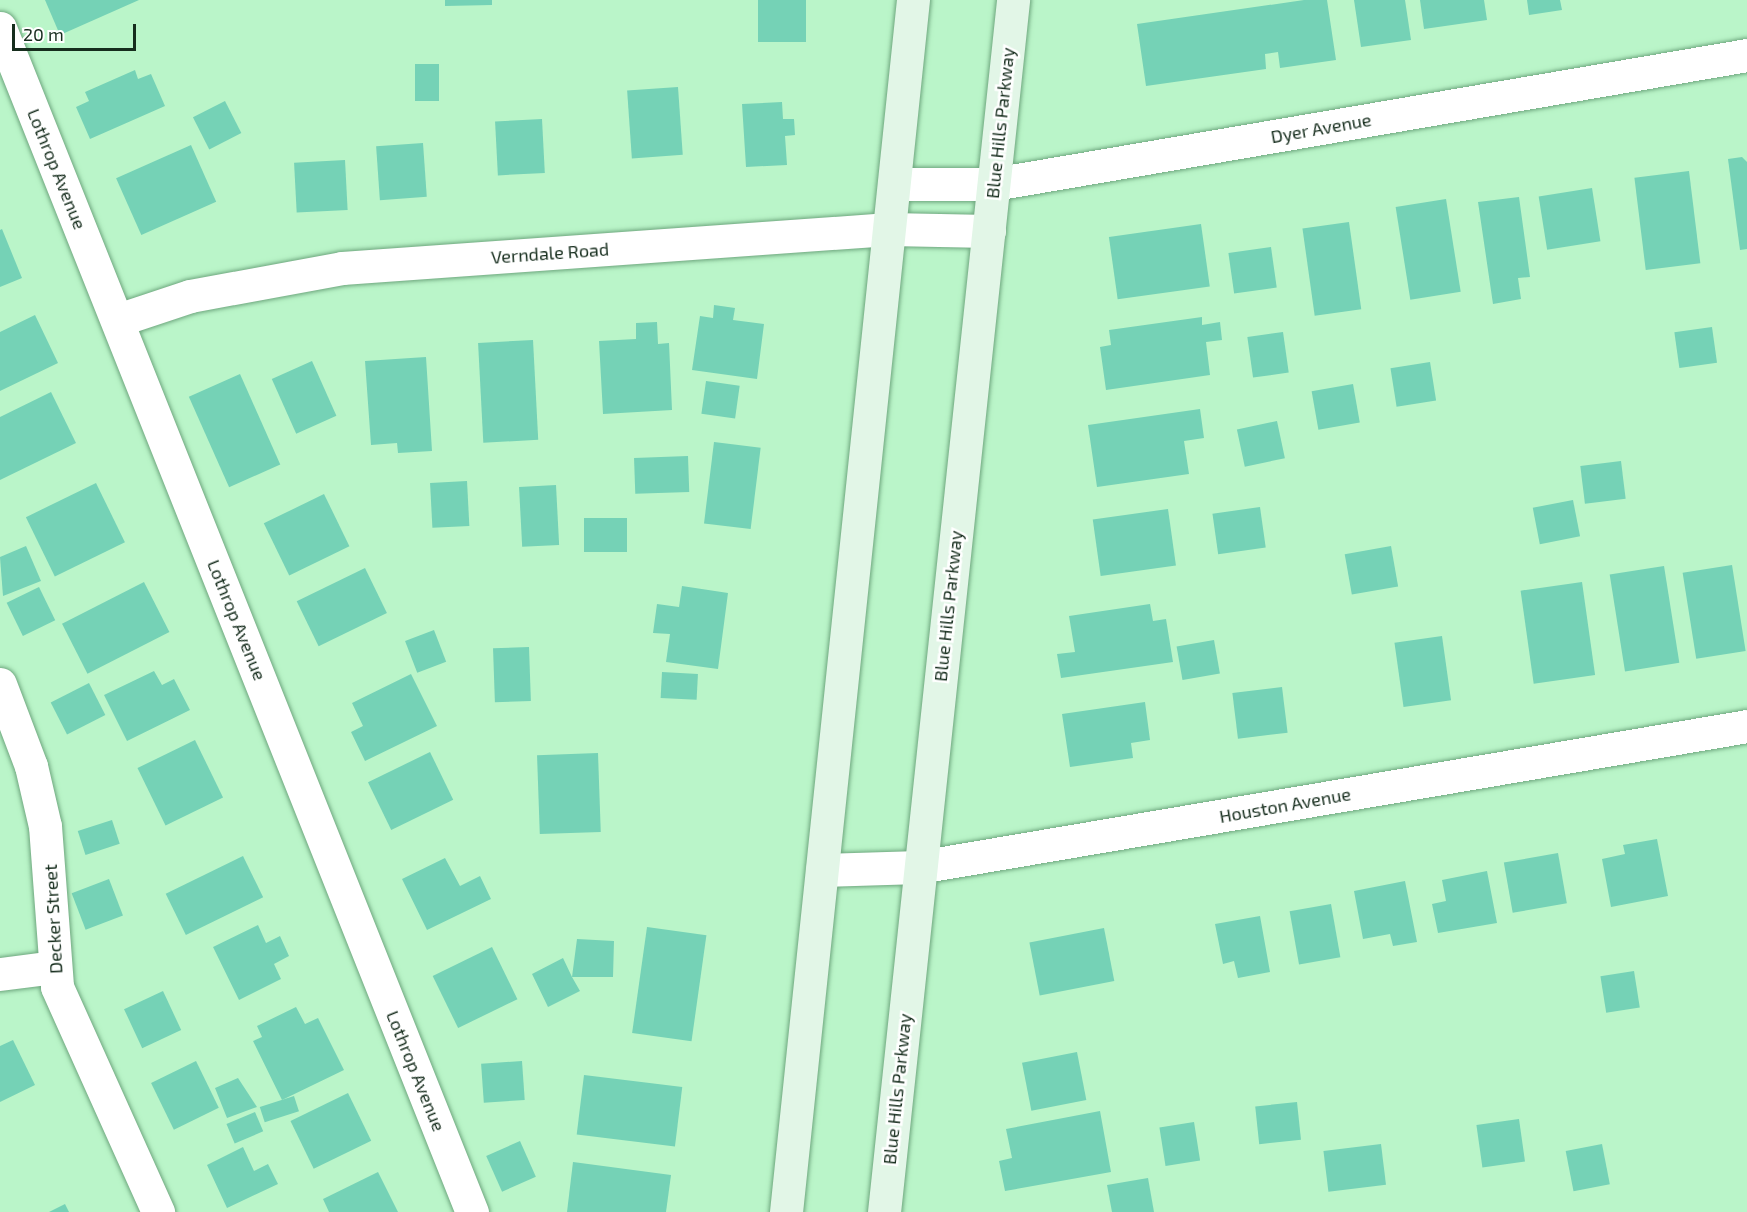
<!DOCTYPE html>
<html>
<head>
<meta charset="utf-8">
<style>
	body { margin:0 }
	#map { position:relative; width:1747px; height:1212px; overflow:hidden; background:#baf5c9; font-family:"Exo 2",sans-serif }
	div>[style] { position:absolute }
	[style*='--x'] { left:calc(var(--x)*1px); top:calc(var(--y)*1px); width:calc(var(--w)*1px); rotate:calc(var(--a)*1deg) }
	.building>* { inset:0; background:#75d2b6; transform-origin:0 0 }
	.roads { filter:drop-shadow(0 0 2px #6ea77e) drop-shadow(0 0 2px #6ea77e) }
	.minor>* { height:33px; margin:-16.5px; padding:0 16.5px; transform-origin:16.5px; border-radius:16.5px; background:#fff }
	.secondary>* { height:33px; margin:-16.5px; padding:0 16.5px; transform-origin:16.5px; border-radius:16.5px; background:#e2f6e7 }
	span { translate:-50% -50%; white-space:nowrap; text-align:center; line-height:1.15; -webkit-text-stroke:5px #fff; paint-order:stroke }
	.street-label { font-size:18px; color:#162d1d }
	.scale { position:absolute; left:12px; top:24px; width:124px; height:27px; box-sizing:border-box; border:3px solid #162d1d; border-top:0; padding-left:8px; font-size:18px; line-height:21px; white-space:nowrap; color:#162d1d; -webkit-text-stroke:4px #fff; paint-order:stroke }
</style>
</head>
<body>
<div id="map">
	<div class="building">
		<div style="clip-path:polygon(45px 0,139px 0,60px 35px)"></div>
		<div style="clip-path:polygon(445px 0,492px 0,492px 5px,445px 6px)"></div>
		<div style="left:758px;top:0;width:48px;height:42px"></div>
		<div style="clip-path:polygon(1304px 0,1327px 0,1336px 60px,1280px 68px,1278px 52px,1265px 54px,1266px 69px,1146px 86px,1137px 24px)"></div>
		<div style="clip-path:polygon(1354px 0,1405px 0,1411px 40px,1361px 47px)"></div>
		<div style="clip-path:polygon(1420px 0,1484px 0,1487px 20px,1424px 29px)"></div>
		<div style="clip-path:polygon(1527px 0,1560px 0,1562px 10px,1529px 15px)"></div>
		<div style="left:415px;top:64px;width:24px;height:37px"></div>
		<div style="clip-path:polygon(135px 70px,138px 79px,151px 74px,165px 106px,90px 139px,76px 107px,89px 101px,85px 92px)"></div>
		<div style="left:678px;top:87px;width:68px;height:51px;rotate:86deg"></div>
		<div style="left:225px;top:101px;width:36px;height:36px;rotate:63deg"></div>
		<div style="clip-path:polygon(782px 102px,783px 119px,794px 119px,795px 135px,785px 136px,787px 165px,746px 167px,742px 104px)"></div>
		<div style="left:542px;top:119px;width:54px;height:47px;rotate:87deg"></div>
		<div style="left:423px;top:143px;width:54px;height:47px;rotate:86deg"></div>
		<div style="left:191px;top:145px;width:62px;height:82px;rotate:66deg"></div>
		<div style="clip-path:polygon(1742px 157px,1747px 162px,1747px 249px,1740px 250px,1728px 159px)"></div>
		<div style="left:345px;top:160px;width:50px;height:51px;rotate:87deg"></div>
		<div style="left:1689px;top:171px;width:93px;height:55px;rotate:83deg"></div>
		<div style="left:1592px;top:188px;width:54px;height:54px;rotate:81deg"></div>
		<div style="clip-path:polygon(1519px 197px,1530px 277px,1518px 278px,1521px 299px,1493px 304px,1478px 202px)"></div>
		<div style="left:1446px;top:199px;width:94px;height:51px;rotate:81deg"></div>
		<div style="left:1349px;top:222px;width:88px;height:47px;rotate:82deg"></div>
		<div style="left:1201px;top:224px;width:63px;height:93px;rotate:82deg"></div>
		<div style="clip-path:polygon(2px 229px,22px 278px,0 287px,0 230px)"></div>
		<div style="left:1271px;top:247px;width:41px;height:43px;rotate:82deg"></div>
		<div style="clip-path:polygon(714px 305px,735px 308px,733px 320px,764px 324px,757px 379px,692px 370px,700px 316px,713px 318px)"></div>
		<div style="clip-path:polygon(35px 315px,58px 363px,0 391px,0 332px)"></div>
		<div style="clip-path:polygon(1202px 317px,1202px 325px,1220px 322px,1222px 340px,1206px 342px,1210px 375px,1106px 390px,1100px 347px,1111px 345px,1109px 330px)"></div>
		<div style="clip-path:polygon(657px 322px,658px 344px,669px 343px,672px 410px,603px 414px,599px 341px,636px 339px,636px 323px)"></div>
		<div style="left:1712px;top:327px;width:36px;height:38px;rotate:82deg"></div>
		<div style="left:1283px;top:332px;width:41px;height:36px;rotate:82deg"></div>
		<div style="left:533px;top:340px;width:100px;height:55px;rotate:87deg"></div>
		<div style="clip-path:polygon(426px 357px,432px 451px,398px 453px,397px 443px,371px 445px,365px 361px)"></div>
		<div style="left:312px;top:361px;width:60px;height:44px;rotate:66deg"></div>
		<div style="left:1430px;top:362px;width:39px;height:40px;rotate:81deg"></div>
		<div style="left:240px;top:374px;width:99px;height:56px;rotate:66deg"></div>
		<div style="left:706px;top:381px;width:34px;height:33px;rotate:8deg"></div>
		<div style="left:1353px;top:384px;width:39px;height:42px;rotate:80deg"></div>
		<div style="clip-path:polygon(51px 392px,76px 443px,0 480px,0 417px)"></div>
		<div style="clip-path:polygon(1200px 409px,1204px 438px,1184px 441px,1189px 474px,1097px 487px,1088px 425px)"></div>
		<div style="left:1277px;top:421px;width:38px;height:41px;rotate:78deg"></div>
		<div style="left:714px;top:442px;width:47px;height:82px;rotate:7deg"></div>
		<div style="left:688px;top:456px;width:36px;height:54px;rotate:88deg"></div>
		<div style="left:1621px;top:461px;width:38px;height:41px;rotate:83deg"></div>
		<div style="left:467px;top:481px;width:45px;height:37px;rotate:87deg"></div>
		<div style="left:96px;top:483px;width:66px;height:78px;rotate:64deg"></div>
		<div style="left:556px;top:485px;width:60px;height:37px;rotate:87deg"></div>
		<div style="left:324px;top:494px;width:58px;height:67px;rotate:64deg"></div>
		<div style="left:1573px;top:500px;width:37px;height:41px;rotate:79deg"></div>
		<div style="left:1260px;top:507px;width:41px;height:48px;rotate:82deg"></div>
		<div style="left:1168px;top:509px;width:57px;height:76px;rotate:82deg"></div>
		<div style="left:627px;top:518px;width:34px;height:43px;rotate:90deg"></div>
		<div style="clip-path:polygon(26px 546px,41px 581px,3px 596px,0 557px)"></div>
		<div style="left:1391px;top:546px;width:41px;height:47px;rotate:80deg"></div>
		<div style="left:1732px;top:565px;width:87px;height:50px;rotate:81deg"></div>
		<div style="left:1664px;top:566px;width:98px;height:55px;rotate:81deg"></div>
		<div style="left:365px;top:568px;width:50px;height:76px;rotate:64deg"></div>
		<div style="left:144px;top:582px;width:56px;height:92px;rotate:63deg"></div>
		<div style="left:1582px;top:582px;width:94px;height:62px;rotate:82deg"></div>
		<div style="clip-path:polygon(682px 586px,728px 593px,718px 669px,666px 662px,670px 634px,653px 633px,657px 604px,679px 607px)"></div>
		<div style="left:39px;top:587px;width:37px;height:36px;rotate:64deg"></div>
		<div style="clip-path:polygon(1150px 604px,1153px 621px,1166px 619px,1173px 662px,1061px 678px,1057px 654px,1075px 652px,1069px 616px)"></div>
		<div style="left:434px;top:630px;width:34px;height:31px;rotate:69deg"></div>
		<div style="left:1442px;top:636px;width:65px;height:48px;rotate:82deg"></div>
		<div style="left:1214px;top:640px;width:34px;height:38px;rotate:80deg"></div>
		<div style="left:529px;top:647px;width:54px;height:36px;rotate:88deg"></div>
		<div style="clip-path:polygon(154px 671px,162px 685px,174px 679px,190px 710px,127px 741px,104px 695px)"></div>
		<div style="left:662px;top:672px;width:36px;height:26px;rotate:3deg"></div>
		<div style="clip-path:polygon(411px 674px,437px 726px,365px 761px,351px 732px,363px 726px,352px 703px)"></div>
		<div style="left:89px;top:683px;width:36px;height:43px;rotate:63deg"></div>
		<div style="left:1282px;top:687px;width:46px;height:50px;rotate:83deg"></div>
		<div style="clip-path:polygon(1145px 702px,1150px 740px,1131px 743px,1133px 758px,1070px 767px,1062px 714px)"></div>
		<div style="left:195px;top:740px;width:64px;height:64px;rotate:64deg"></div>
		<div style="left:430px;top:752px;width:53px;height:69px;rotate:64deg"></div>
		<div style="left:598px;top:753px;width:79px;height:61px;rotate:88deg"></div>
		<div style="left:112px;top:820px;width:25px;height:36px;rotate:72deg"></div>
		<div style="clip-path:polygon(1657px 839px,1668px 896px,1611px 907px,1602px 859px,1625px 854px,1623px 845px)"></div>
		<div style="left:1558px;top:853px;width:51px;height:55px;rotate:80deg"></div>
		<div style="left:243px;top:856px;width:46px;height:86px;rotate:64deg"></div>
		<div style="clip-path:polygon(445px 858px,460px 886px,480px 876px,491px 899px,427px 930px,402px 879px)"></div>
		<div style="clip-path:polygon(1487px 871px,1497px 923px,1438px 933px,1432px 904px,1446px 901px,1442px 880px)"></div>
		<div style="left:109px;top:879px;width:39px;height:40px;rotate:69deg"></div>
		<div style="clip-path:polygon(1405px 881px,1417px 942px,1393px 946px,1390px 934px,1363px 939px,1354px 891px)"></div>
		<div style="left:1331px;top:904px;width:54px;height:42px;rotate:80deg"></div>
		<div style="clip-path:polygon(1260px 916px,1270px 972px,1238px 978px,1234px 961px,1223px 964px,1215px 924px)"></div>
		<div style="clip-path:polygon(258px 925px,266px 943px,280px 936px,289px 956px,274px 964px,281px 979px,239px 1000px,213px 947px)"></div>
		<div style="left:647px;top:927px;width:60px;height:107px;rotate:8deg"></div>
		<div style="left:1104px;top:928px;width:54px;height:76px;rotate:79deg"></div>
		<div style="clip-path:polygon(577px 939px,614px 941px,613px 977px,572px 977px,580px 991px,548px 1007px,532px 974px,563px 958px,572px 977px)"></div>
		<div style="left:492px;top:947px;width:58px;height:66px;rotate:64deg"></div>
		<div style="left:1634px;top:971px;width:37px;height:34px;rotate:81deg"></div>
		<div style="left:163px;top:991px;width:43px;height:43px;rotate:65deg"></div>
		<div style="clip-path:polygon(296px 1007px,305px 1024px,318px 1018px,344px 1070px,282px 1100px,253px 1041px,262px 1037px,257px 1026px)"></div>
		<div style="clip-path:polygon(13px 1040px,35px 1085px,0 1102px,0 1046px)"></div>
		<div style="left:1077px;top:1052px;width:49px;height:56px;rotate:79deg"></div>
		<div style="left:196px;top:1061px;width:52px;height:50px;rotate:64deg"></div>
		<div style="left:522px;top:1061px;width:39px;height:41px;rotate:86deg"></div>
		<div style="left:584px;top:1075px;width:99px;height:60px;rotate:7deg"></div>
		<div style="clip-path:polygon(238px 1078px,257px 1107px,227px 1118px,215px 1088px)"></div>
		<div style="left:348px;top:1093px;width:53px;height:64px;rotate:64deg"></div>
		<div style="left:294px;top:1096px;width:16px;height:36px;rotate:72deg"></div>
		<div style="left:1297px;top:1102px;width:38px;height:42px;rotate:84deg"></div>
		<div style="clip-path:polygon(1100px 1111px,1111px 1172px,1005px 1191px,999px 1161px,1012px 1158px,1006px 1129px)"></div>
		<div style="left:255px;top:1112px;width:21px;height:31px;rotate:67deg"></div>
		<div style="left:1519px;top:1119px;width:43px;height:43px;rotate:82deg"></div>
		<div style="left:1194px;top:1122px;width:39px;height:35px;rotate:81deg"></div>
		<div style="left:520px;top:1141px;width:39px;height:37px;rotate:66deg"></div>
		<div style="left:1381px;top:1144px;width:41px;height:58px;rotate:83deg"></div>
		<div style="left:1602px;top:1144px;width:41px;height:37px;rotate:79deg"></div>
		<div style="clip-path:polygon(243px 1147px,254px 1171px,268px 1164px,278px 1184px,227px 1208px,207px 1165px)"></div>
		<div style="clip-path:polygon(573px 1162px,671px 1175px,666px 1212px,567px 1212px)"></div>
		<div style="clip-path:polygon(378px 1172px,398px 1212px,329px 1212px,323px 1199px)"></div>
		<div style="clip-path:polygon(1148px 1178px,1154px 1212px,1112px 1212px,1107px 1185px)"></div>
		<div style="clip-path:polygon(65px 1204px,69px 1212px,49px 1212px)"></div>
	</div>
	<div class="roads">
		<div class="minor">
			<div style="--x:0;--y:28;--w:1275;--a:68.27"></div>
			<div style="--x:894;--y:184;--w:100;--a:0"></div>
			<div style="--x:994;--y:184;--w:764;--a:-9.72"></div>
			<div style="--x:118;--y:320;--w:76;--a:-18.4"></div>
			<div style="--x:190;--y:296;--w:155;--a:-10.4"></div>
			<div style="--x:342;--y:268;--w:548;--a:-4.08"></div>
			<div style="--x:889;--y:229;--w:100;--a:1.1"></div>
			<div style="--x:0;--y:684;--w:88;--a:69.3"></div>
			<div style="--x:31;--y:766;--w:62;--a:76.9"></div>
			<div style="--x:45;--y:826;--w:161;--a:85.7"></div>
			<div style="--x:57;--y:987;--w:247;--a:65.8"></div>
			<div style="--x:822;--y:870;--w:97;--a:-1.8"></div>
			<div style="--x:919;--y:867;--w:840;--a:-9.66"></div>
			<div style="--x:0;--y:974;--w:54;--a:-7.4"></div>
		</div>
		<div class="secondary">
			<div style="--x:786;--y:1212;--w:1219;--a:-84.02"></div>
			<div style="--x:884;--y:1212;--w:1219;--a:-83.92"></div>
		</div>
	</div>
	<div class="street-label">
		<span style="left:1000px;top:123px;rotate:-84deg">Blue Hills Parkway</span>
		<span style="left:1321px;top:128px;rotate:-10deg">Dyer Avenue</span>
		<span style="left:57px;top:169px;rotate:68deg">Lothrop Avenue</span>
		<span style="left:550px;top:253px;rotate:-4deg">Verndale Road</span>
		<span style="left:948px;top:606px;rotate:-84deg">Blue Hills Parkway</span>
		<span style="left:237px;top:620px;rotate:68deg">Lothrop Avenue</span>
		<span style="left:1285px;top:805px;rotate:-10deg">Houston Avenue</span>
		<span style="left:53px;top:919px;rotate:-93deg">Decker Street</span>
		<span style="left:416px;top:1071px;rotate:68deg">Lothrop Avenue</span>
		<span style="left:897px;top:1089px;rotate:-84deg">Blue Hills Parkway</span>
	</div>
	<div class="scale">20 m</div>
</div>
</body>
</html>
